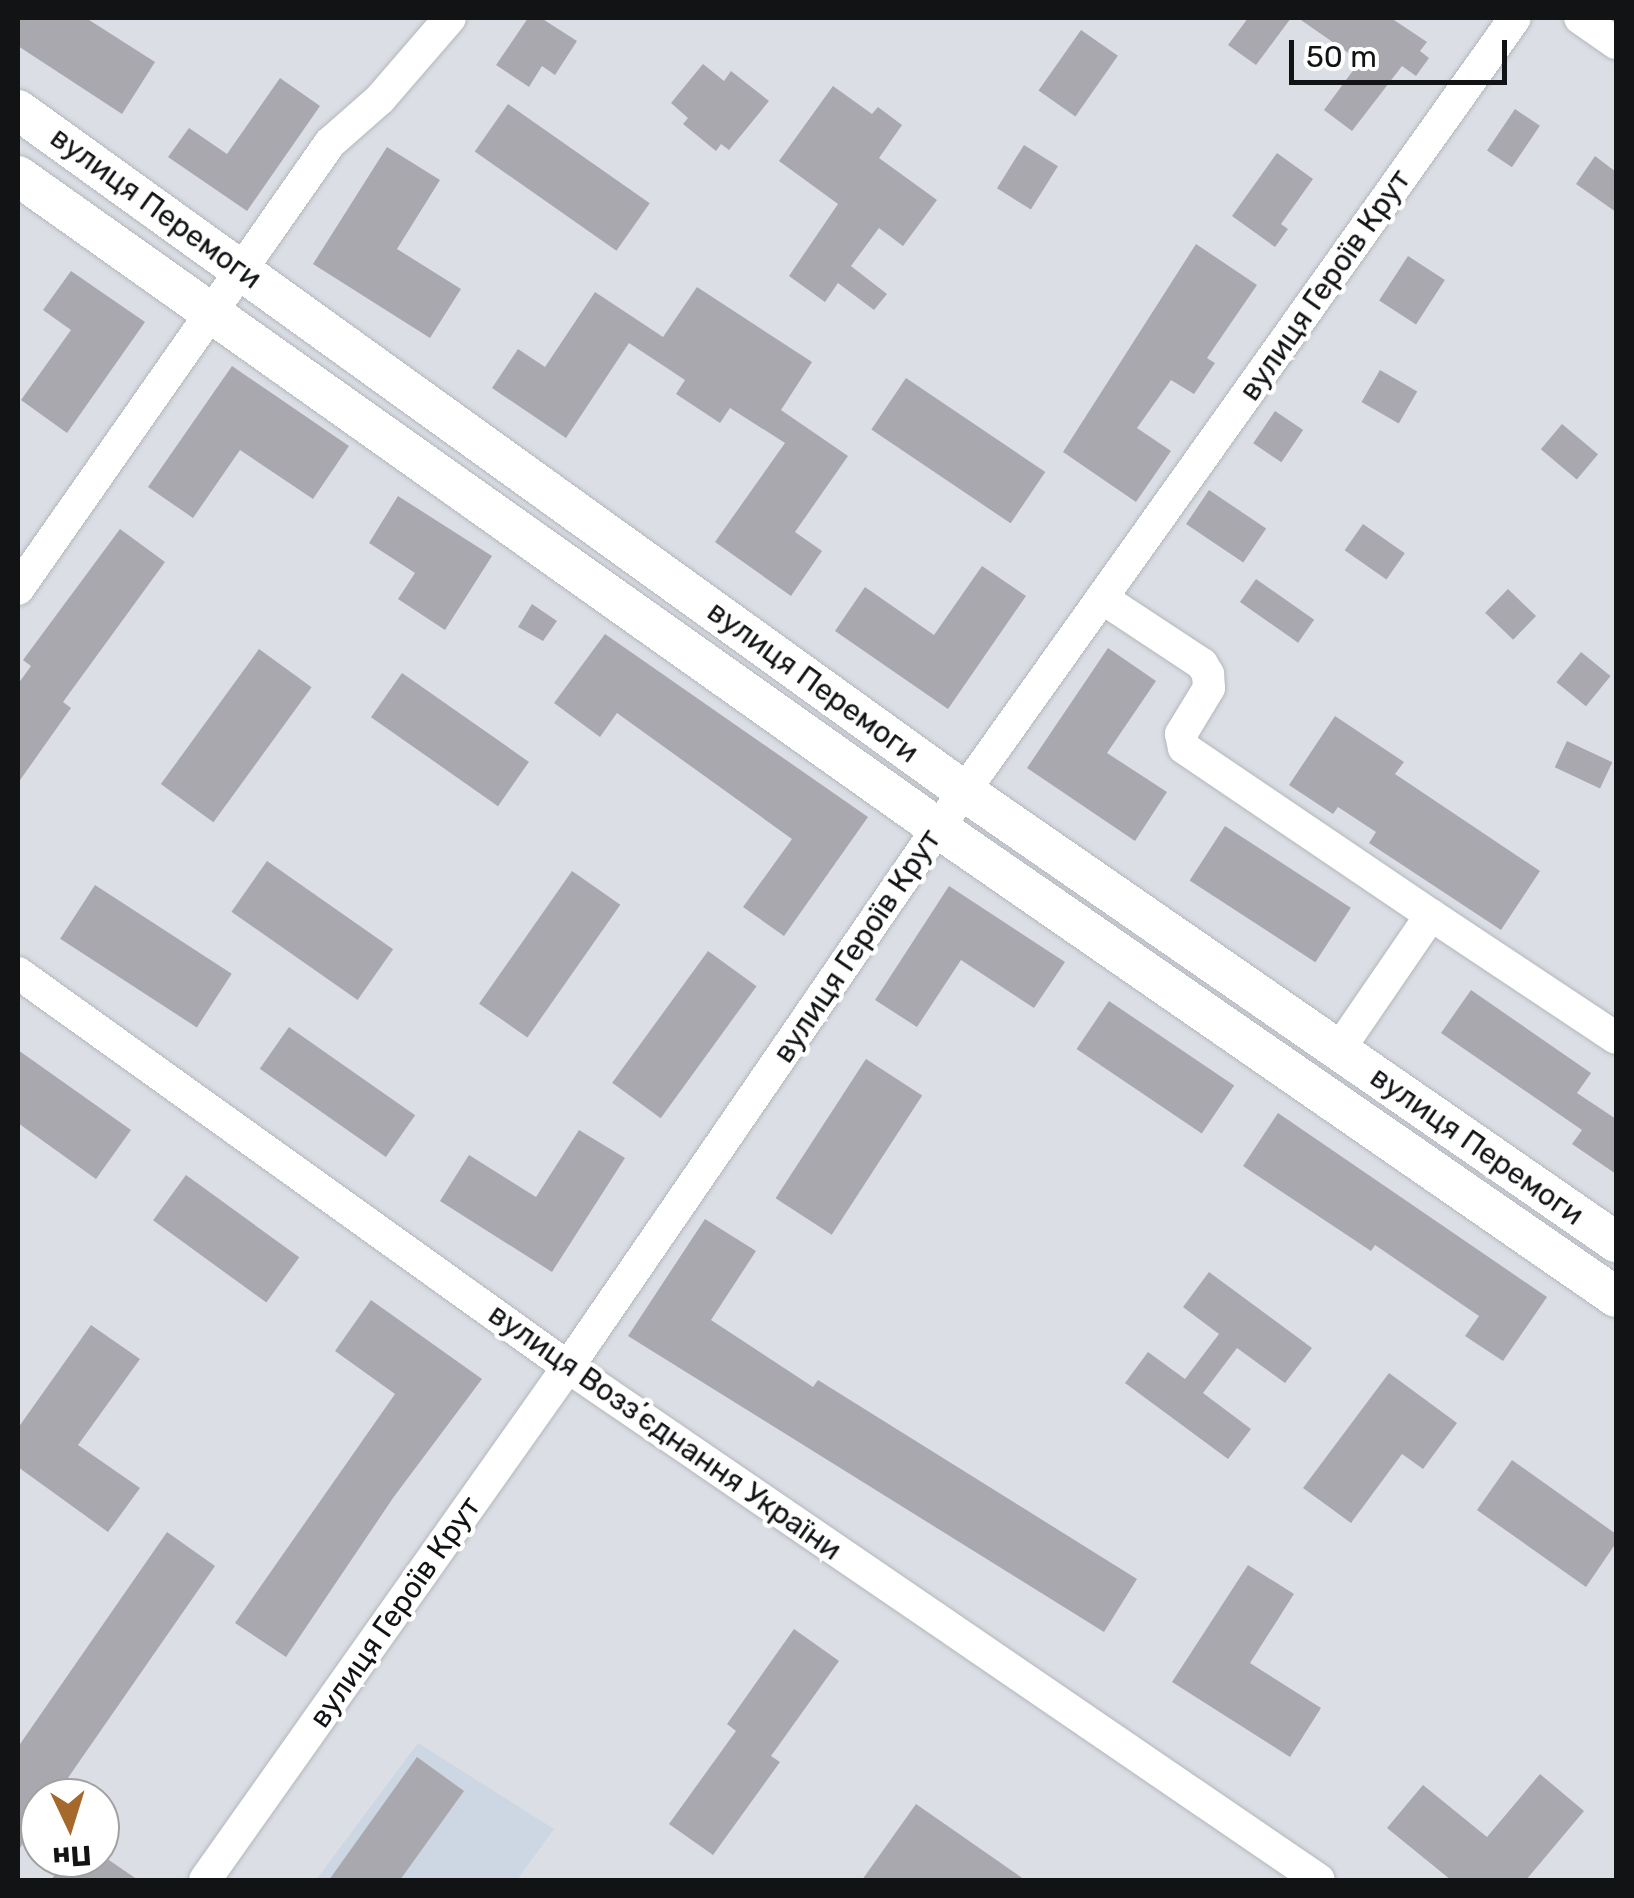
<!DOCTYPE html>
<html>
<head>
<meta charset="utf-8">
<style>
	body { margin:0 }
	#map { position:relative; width:1634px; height:1898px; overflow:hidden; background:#dbdfe5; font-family:Rubik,sans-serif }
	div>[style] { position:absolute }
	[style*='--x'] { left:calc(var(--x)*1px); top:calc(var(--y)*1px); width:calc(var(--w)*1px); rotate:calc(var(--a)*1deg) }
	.built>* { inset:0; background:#cdd6e3 }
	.building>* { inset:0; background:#a9a8af; transform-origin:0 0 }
	.roads { filter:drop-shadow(0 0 2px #b3b7bd) drop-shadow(0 0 2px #b3b7bd) }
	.minor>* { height:32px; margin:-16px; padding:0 16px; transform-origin:16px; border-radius:16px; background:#fff }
	.major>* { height:40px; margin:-20px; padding:0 20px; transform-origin:20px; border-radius:20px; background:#fff }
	span { translate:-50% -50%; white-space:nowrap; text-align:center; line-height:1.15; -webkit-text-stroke:9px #fff; paint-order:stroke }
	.street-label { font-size:30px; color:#111315 }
	.frame { position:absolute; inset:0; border:20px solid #111315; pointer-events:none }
	.north { position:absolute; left:20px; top:1778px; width:100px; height:100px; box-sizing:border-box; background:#fff; border:2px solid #a0a1a1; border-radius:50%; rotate:176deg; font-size:28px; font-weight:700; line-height:40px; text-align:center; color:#111315 }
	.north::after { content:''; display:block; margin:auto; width:35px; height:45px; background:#a5692c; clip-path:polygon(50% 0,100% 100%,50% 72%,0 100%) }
	.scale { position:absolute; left:1289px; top:40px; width:218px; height:45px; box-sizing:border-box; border:5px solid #111315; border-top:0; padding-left:12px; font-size:30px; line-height:35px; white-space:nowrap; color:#111315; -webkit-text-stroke:8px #fff; paint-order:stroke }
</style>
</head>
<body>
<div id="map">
	<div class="built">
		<div style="clip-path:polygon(418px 1743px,554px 1829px,517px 1880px,316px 1880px)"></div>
	</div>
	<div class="building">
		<div style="clip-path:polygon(18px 18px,86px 18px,155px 62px,122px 114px,18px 46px)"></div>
		<div style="clip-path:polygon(528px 18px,541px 18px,577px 41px,555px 75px,542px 66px,529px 87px,496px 65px)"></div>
		<div style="clip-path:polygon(1248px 18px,1291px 18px,1256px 65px,1228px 45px)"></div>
		<div style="clip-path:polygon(1298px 18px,1391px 18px,1427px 42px,1420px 51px,1429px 58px,1416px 76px,1402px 66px,1352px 131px,1324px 110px,1360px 61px)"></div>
		<div style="left:1081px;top:30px;width:45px;height:74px;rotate:35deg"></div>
		<div style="clip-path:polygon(703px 64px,724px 81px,731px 71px,769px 101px,729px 150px,721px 144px,716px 151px,683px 124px,688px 118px,671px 103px)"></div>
		<div style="clip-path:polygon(280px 78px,320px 106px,247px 211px,168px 157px,189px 128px,227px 154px)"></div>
		<div style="clip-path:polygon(833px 86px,872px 114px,878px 107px,902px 125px,879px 158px,937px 200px,903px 246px,879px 228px,851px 266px,887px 294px,874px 310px,838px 283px,825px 302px,789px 276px,838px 204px,779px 161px)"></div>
		<div style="left:508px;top:104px;width:173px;height:58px;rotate:35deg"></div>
		<div style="left:1515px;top:109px;width:30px;height:50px;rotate:34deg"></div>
		<div style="left:1024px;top:145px;width:40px;height:51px;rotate:32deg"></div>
		<div style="clip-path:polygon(387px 147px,440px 180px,397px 249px,461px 289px,430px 338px,313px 264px)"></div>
		<div style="clip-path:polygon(1277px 153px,1313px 179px,1281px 224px,1288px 229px,1275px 247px,1232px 216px)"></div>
		<div style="clip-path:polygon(1595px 156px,1616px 172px,1616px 212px,1576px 184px)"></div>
		<div style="clip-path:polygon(1196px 244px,1257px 285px,1207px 358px,1215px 363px,1194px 394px,1171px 380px,1137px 428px,1171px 451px,1136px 502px,1063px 452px)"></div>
		<div style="left:1408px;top:256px;width:44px;height:53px;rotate:33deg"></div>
		<div style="clip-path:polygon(71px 271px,145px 322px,67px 433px,21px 400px,71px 330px,43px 310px)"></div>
		<div style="clip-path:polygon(697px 287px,812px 362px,781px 410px,848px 456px,795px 532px,822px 551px,791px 596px,715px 542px,785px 443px,730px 408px,720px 423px,676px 394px,685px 380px,629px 343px,566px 438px,492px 388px,518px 349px,545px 367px,595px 292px,663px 337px)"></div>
		<div style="clip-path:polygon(232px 366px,349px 446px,313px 499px,240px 450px,193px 518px,148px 487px)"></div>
		<div style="left:1380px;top:370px;width:43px;height:37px;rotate:30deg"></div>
		<div style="left:906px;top:378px;width:168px;height:62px;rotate:34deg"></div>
		<div style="left:1275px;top:411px;width:34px;height:39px;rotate:34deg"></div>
		<div style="left:1562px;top:424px;width:47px;height:33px;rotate:40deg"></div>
		<div style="left:1209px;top:490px;width:69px;height:41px;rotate:34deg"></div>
		<div style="clip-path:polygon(398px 496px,492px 556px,445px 630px,398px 599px,415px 573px,369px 543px)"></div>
		<div style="left:1363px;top:524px;width:51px;height:32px;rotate:35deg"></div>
		<div style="clip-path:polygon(120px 529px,165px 562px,63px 702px,71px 708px,18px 783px,18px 684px,31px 666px,23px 660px)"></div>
		<div style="clip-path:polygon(982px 566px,1026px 596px,948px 709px,835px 631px,865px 587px,934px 635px)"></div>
		<div style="left:1256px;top:579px;width:71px;height:28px;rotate:35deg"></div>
		<div style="left:1508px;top:589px;width:39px;height:33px;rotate:44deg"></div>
		<div style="clip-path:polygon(532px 604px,557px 621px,543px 641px,518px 627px)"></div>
		<div style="clip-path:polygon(605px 634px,868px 817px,784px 936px,743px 907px,792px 839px,617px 713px,600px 737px,554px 703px)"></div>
		<div style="clip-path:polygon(1108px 648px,1156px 681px,1107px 753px,1167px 792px,1135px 841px,1027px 768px)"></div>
		<div style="left:259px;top:649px;width:65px;height:167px;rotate:36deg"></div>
		<div style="left:1581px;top:652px;width:38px;height:39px;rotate:39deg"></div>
		<div style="left:402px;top:673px;width:155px;height:54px;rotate:35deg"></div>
		<div style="clip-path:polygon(1335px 716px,1404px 762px,1395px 774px,1540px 871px,1501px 930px,1369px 843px,1376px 832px,1338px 807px,1333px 814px,1289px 785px)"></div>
		<div style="left:1567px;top:741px;width:50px;height:29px;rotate:25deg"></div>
		<div style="left:1225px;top:826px;width:150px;height:65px;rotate:33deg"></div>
		<div style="left:267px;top:861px;width:154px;height:62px;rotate:35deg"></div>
		<div style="left:572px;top:871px;width:59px;height:162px;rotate:35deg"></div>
		<div style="left:95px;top:885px;width:163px;height:64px;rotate:33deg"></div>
		<div style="clip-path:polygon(949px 886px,1065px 962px,1034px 1008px,961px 960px,917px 1027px,875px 1000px)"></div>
		<div style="left:708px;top:951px;width:60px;height:163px;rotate:36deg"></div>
		<div style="clip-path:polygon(1471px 990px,1591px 1073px,1577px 1093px,1616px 1119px,1616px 1174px,1572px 1144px,1582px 1130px,1441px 1033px)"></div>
		<div style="left:1109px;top:1001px;width:151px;height:58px;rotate:34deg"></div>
		<div style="left:289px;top:1027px;width:154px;height:51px;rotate:35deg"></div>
		<div style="clip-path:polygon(18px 1050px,131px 1130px,96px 1179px,18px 1123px)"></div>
		<div style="left:866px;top:1059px;width:67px;height:166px;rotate:33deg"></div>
		<div style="clip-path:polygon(1278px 1113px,1547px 1297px,1503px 1361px,1465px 1336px,1479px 1316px,1375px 1245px,1371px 1251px,1243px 1166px)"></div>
		<div style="clip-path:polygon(579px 1130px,625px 1158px,552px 1272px,440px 1201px,469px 1155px,536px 1197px)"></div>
		<div style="left:186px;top:1175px;width:140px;height:56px;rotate:36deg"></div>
		<div style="clip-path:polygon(705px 1219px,756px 1251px,711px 1320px,813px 1387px,818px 1380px,1137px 1579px,1104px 1632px,628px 1336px)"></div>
		<div style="clip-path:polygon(1209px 1272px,1312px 1348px,1285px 1383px,1237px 1348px,1203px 1393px,1251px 1429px,1228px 1459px,1125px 1383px,1148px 1352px,1185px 1379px,1219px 1334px,1183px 1307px)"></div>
		<div style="clip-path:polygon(371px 1300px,482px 1379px,393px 1498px,286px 1657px,235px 1623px,395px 1394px,335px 1351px)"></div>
		<div style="clip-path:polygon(91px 1325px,140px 1359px,78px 1445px,140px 1488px,108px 1532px,18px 1467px,18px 1428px)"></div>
		<div style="clip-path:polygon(1389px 1373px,1457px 1423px,1423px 1469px,1402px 1454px,1351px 1523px,1303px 1488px)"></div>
		<div style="clip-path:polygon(1512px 1460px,1616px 1534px,1616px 1543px,1586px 1587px,1477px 1510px)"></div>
		<div style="clip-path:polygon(167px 1532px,215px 1566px,54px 1798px,40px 1798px,40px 1818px,18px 1851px,18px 1747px)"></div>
		<div style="clip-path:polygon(1248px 1565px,1294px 1594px,1250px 1663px,1321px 1708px,1290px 1757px,1172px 1682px)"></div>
		<div style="clip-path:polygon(794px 1629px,839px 1661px,771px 1756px,780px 1762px,713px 1855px,669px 1824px,736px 1731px,727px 1724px)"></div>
		<div style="clip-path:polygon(417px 1757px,464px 1791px,400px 1880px,329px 1880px)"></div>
		<div style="clip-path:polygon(1540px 1774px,1584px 1811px,1526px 1880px,1451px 1880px,1387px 1828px,1423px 1785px,1487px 1837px)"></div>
		<div style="clip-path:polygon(916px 1804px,1025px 1880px,862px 1880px)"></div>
		<div style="clip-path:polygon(67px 1858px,106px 1858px,138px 1880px,51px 1880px)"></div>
	</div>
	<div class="roads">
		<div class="minor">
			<div style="--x:1580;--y:18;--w:44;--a:34.8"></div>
			<div style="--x:18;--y:589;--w:544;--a:-55.03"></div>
			<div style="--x:330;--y:143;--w:67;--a:-41.3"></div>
			<div style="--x:380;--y:99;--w:107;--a:-49.2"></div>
			<div style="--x:1102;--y:598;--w:120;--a:33.4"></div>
			<div style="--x:1202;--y:664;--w:12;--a:59"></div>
			<div style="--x:1208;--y:674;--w:14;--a:86"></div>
			<div style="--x:1209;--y:688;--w:54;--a:121.3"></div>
			<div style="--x:1181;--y:734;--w:14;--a:78"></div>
			<div style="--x:1184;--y:748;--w:298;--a:34.1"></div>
			<div style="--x:1431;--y:915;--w:165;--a:124.4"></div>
			<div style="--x:1431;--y:915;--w:222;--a:33.6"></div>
			<div style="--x:18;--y:973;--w:677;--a:35.62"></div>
			<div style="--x:568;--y:1367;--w:909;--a:34.34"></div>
			<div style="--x:205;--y:1880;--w:628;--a:-54.72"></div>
			<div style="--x:568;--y:1367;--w:654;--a:-55.53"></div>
			<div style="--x:938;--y:828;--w:994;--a:-54.54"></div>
		</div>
		<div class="major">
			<div style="--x:18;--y:110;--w:1166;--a:35.75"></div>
			<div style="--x:964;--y:791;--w:793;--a:34.67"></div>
			<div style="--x:18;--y:176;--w:1128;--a:35.33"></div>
			<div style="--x:938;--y:828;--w:824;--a:34.67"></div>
		</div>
	</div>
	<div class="street-label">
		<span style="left:156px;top:208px;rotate:36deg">вулиця Перемоги</span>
		<span style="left:1325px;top:285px;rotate:-55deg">вулиця Героїв Крут</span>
		<span style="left:813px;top:682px;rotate:36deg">вулиця Перемоги</span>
		<span style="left:857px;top:946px;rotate:-56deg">вулиця Героїв Крут</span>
		<span style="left:1477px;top:1146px;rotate:35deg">вулиця Перемоги</span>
		<span style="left:665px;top:1432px;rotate:35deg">вулиця Воззʼєднання України</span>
		<span style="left:395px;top:1612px;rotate:-55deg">вулиця Героїв Крут</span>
	</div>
	<div class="frame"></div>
	<div class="north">Пн</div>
	<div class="scale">50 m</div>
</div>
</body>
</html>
